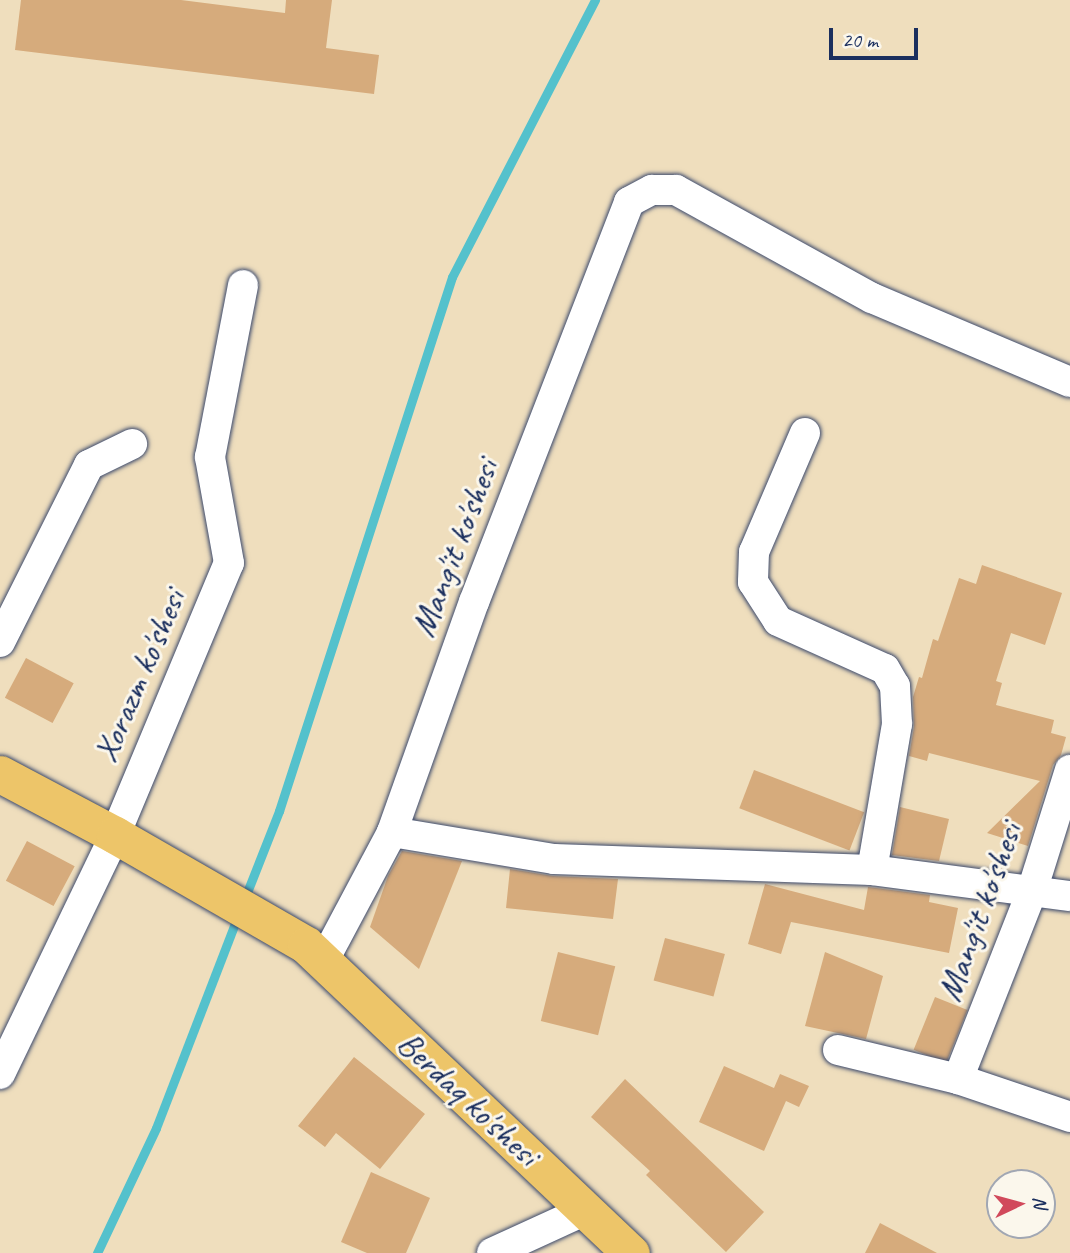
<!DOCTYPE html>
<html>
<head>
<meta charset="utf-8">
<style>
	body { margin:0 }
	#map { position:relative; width:1070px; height:1253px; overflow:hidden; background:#efdebd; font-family:Caveat,sans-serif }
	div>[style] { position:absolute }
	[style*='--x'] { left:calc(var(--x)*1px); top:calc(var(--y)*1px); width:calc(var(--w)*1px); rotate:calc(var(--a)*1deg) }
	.stream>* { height:9px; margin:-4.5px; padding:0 4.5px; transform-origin:4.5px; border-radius:4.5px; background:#54c1cc }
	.building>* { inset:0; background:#d6ab7c; transform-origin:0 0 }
	.roads { filter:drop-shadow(0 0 2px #3b496c) drop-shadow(0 0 2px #3b496c) }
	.minor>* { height:30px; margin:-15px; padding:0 15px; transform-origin:15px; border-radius:15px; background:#fff }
	.major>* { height:37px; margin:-18.5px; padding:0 18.5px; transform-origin:18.5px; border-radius:18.5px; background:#edc569 }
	span { translate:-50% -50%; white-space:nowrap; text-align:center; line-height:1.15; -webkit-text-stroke:6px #fbf7ec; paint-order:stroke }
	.street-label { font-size:35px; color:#1b2f5e }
	.north { position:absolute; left:986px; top:1169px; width:70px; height:70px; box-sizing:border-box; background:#fbf7ec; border:2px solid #a1a7b3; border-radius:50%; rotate:85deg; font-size:19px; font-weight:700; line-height:28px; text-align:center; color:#1b2f5e }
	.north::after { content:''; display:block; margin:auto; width:24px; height:32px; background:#d1495b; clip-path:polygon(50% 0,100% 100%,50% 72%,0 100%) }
	.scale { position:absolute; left:829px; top:28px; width:89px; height:32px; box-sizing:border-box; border:4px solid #1b2f5e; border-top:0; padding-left:9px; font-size:21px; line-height:24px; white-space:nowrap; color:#1b2f5e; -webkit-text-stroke:5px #fbf7ec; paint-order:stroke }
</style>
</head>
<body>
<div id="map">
	<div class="stream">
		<div style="--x:244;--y:900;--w:96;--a:-68.5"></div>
		<div style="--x:279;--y:811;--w:561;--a:-72.05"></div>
		<div style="--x:452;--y:277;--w:312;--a:-62.7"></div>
		<div style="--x:97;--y:1253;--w:138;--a:-64.7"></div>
		<div style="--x:156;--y:1128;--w:227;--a:-68.9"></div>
	</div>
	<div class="building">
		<div style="clip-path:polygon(21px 0,181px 0,285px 13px,286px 0,332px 0,326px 48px,379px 55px,374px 94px,15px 50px)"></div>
		<div style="clip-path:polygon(982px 565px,1062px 593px,1045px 645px,1011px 633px,996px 681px,1002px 683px,996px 705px,1054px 720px,1051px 733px,1066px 737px,1061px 755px,1053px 765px,1028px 846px,987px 833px,1040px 781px,929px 753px,927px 761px,909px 756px,914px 727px,913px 697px,919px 677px,922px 678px,933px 639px,938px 641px,959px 578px,976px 584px)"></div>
		<div style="left:26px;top:658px;width:54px;height:45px;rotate:28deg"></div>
		<div style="left:754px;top:770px;width:118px;height:41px;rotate:21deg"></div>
		<div style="clip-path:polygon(900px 807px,949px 819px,939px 861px,892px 855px)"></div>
		<div style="left:27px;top:841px;width:54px;height:45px;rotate:28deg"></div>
		<div style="clip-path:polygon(402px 851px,462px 861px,419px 969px,370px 927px,388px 876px)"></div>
		<div style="clip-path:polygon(510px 869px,553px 876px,618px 879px,613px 919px,506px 908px)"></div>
		<div style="clip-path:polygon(765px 884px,864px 910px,868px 887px,930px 895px,929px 902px,958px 908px,949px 953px,791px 922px,781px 954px,748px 944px)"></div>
		<div style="left:665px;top:938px;width:62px;height:44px;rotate:15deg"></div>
		<div style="left:558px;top:952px;width:59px;height:71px;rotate:14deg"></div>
		<div style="clip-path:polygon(825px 952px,883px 976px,866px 1039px,805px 1026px)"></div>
		<div style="left:935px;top:997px;width:35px;height:57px;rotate:22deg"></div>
		<div style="clip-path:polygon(354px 1057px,425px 1114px,380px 1169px,336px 1133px,325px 1147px,298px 1126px)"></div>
		<div style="clip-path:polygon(724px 1066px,774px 1088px,780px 1074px,809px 1086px,799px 1107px,786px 1101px,764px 1151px,699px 1122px)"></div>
		<div style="clip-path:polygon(625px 1079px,764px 1212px,726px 1252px,646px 1175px,650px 1171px,591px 1117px)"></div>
		<div style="clip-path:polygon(371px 1172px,430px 1198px,406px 1253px,367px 1253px,341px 1242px)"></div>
		<div style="clip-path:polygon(880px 1223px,937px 1253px,865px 1253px)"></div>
	</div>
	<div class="roads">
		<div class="minor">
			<div style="--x:805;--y:433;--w:129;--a:113.2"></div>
			<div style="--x:754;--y:552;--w:30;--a:92"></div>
			<div style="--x:753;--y:582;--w:46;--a:57.3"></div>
			<div style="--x:778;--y:621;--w:117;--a:24.2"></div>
			<div style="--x:885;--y:669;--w:20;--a:60"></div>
			<div style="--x:895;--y:686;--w:38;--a:87"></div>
			<div style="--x:897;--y:724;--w:148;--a:99.7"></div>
			<div style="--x:0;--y:642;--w:198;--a:-63.3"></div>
			<div style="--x:89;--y:465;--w:48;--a:-26"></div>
			<div style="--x:392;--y:832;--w:164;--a:9.5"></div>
			<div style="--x:554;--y:859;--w:318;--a:2"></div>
			<div style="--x:872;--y:870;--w:200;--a:7.5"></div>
			<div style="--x:323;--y:962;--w:147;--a:-62"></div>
			<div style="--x:392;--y:832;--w:244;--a:-70.4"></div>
			<div style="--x:474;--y:602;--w:429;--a:-68.8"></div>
			<div style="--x:629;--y:202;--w:26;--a:-28"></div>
			<div style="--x:652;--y:190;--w:24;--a:0"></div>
			<div style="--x:676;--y:190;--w:224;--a:28.9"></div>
			<div style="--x:872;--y:298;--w:215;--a:23"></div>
			<div style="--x:838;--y:1050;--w:123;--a:13.6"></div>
			<div style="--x:958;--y:1079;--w:118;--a:18.7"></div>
			<div style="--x:0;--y:1074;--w:265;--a:-64.3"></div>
			<div style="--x:115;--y:835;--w:295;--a:-67.3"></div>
			<div style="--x:229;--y:563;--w:108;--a:-100.2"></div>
			<div style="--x:210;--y:457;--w:175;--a:-79.1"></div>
			<div style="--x:958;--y:1079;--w:202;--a:-68.5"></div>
			<div style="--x:1032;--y:891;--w:127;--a:-72.6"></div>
			<div style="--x:492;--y:1253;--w:103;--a:-24.6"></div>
		</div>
		<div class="major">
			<div style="--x:0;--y:774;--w:130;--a:27.9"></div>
			<div style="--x:115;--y:835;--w:220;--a:29.9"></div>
			<div style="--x:306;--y:945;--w:448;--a:43.5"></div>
		</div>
	</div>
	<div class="street-label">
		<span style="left:455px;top:548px;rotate:-69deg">Mang'it ko'shesi</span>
		<span style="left:140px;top:676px;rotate:-67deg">Xorazm ko'shesi</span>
		<span style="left:980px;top:912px;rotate:-70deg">Mang'it ko'shesi</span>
		<span style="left:468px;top:1099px;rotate:43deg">Berdaq ko'shesi</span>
	</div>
	<div class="north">N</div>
	<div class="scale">20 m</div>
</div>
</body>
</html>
